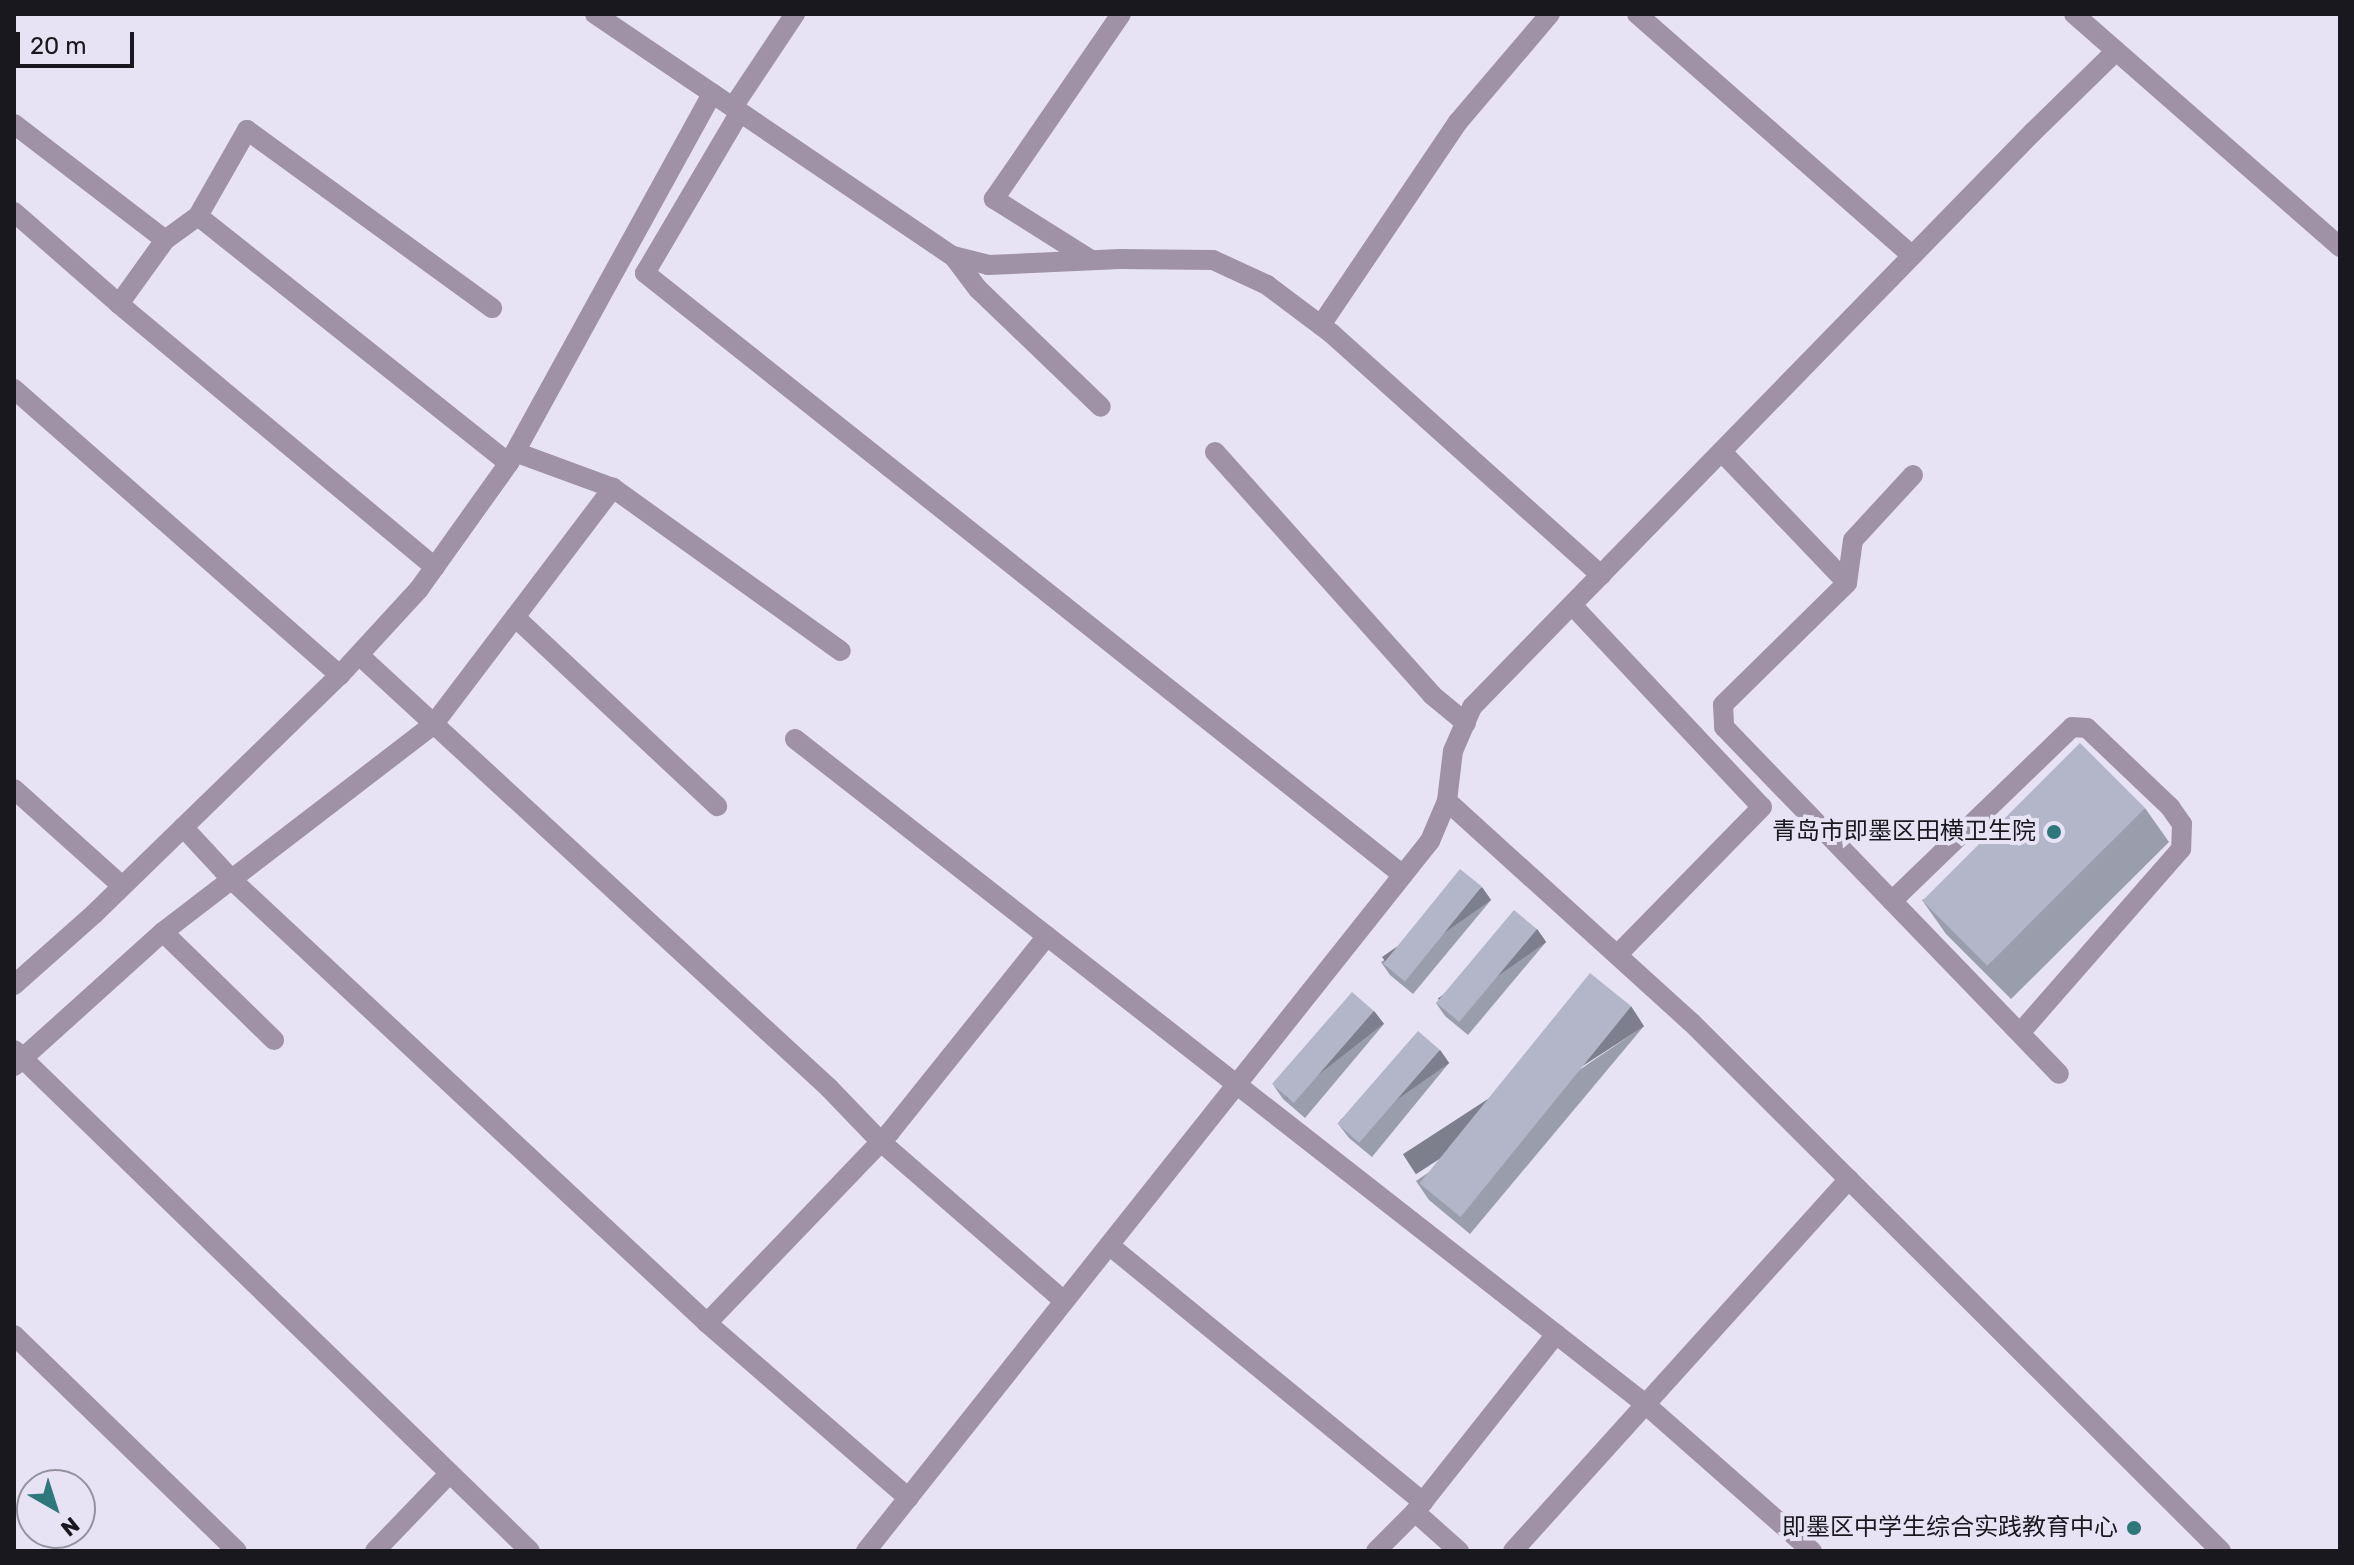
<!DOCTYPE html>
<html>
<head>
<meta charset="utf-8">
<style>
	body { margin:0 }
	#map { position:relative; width:2354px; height:1565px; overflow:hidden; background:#e7e3f5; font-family:Rubik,"Noto Sans SC",sans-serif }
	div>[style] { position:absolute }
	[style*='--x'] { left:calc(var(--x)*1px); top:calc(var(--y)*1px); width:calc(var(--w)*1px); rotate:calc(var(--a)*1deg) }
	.service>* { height:20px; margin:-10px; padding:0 10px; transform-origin:10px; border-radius:10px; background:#a092a6 }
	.minor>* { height:20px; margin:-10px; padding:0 10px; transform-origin:10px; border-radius:10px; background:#a092a6 }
	.tertiary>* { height:20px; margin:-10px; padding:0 10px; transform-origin:10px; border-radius:10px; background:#a092a6 }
	.wall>* { inset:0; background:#999dac }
	.shaded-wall>* { inset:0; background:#7d7f8c; transform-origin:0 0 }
	.building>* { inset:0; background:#b2b6c8; transform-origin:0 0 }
	.dots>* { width:22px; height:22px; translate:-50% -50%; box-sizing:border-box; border:4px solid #e7e3f5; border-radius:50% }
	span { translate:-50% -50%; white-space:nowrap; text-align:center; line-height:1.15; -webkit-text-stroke:8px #e7e3f5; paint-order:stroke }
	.poi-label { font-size:24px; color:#1a181f }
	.right { translate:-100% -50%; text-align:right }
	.frame { position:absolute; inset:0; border:16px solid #1a181f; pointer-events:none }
	.north { position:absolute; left:16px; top:1469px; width:80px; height:80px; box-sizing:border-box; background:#e7e3f5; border:2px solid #95929f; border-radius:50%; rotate:141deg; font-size:22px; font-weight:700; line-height:32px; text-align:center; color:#1a181f }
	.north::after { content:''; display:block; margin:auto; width:28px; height:36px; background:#2e787c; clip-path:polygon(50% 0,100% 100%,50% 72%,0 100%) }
	.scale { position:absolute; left:16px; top:32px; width:118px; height:36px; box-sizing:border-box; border:4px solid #1a181f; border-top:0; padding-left:10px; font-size:24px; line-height:28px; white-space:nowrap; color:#1a181f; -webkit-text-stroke:6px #e7e3f5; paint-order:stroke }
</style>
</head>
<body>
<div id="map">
	<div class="service">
		<div style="--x:14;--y:212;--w:140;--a:41.2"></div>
		<div style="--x:119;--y:304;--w:411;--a:39.8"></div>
		<div style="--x:198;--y:216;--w:397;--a:38.5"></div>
		<div style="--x:119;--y:304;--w:79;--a:-54.3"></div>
		<div style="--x:165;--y:240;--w:41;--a:-36"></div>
		<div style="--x:198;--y:216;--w:99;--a:-60.3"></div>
		<div style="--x:247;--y:130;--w:303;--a:36"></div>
		<div style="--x:1321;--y:325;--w:245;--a:-56"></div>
		<div style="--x:1458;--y:122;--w:142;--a:-49.6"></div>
		<div style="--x:515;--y:452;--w:104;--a:20.2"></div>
		<div style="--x:613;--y:488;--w:280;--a:35.6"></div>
		<div style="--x:1215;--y:452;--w:326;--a:48.2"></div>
		<div style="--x:1432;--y:695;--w:44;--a:39.5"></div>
		<div style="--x:515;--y:617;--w:277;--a:43.1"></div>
		<div style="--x:14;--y:789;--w:145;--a:41.9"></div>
		<div style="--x:1109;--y:1245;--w:406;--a:39.3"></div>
		<div style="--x:14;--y:1335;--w:310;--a:44.1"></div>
		<div style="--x:1376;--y:1551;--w:55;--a:-45"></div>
		<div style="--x:1415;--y:1512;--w:227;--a:-51.6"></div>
	</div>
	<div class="minor">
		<div style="--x:595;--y:14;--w:432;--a:34.1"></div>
		<div style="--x:953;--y:256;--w:36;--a:14"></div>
		<div style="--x:988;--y:265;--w:132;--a:-2.6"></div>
		<div style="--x:1120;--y:259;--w:93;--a:0.6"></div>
		<div style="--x:1213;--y:260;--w:60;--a:24.8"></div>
		<div style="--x:1267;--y:285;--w:80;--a:36.9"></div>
		<div style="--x:1331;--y:333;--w:363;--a:41.9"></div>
		<div style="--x:1637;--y:14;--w:366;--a:41.3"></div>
		<div style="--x:733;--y:107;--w:112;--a:-56.3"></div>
		<div style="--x:740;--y:112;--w:187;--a:120.5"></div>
		<div style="--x:645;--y:273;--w:968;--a:38.46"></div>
		<div style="--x:14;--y:124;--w:190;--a:37.5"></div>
		<div style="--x:953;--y:256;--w:41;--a:52.9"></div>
		<div style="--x:978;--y:289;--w:170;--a:43.8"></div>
		<div style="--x:1091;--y:260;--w:115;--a:-147.8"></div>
		<div style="--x:994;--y:199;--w:224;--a:-55.5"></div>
		<div style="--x:14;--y:389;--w:434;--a:41.3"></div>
		<div style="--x:1722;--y:452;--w:181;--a:46.3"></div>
		<div style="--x:1913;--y:475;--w:88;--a:132.7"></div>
		<div style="--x:1853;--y:540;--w:43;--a:97.9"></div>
		<div style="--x:1847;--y:583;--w:174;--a:135.5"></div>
		<div style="--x:1723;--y:705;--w:22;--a:87"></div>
		<div style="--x:1724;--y:727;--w:482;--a:46"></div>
		<div style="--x:1572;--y:605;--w:277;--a:46.8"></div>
		<div style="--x:1762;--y:807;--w:207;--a:134.4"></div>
		<div style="--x:359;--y:655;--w:639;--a:42.65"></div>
		<div style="--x:829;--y:1088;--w:75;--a:46.1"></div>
		<div style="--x:881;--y:1142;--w:242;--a:41"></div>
		<div style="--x:795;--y:739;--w:1078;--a:38.03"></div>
		<div style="--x:1644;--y:1403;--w:224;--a:41.4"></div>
		<div style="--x:1447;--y:801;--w:329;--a:42.2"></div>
		<div style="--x:1691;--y:1022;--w:749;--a:44.95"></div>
		<div style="--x:183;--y:827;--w:72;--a:47.2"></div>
		<div style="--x:232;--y:880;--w:650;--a:43"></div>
		<div style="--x:707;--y:1323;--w:267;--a:41"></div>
		<div style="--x:1892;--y:901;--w:250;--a:-44"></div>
		<div style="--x:2072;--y:727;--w:15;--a:4"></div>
		<div style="--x:2087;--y:728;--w:115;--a:43.6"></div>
		<div style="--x:2170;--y:807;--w:21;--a:55"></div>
		<div style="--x:2182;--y:824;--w:25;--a:92"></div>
		<div style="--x:2181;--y:849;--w:244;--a:131.2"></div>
		<div style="--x:163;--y:932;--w:155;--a:44.2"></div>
		<div style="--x:14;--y:1050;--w:719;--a:44.15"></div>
		<div style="--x:14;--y:1066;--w:200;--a:-42"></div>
		<div style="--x:163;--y:932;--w:340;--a:-37.5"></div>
		<div style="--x:433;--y:725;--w:298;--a:-52.8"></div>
		<div style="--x:707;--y:1323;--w:265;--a:-46.2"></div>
		<div style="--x:890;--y:1132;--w:251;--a:-51.3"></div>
		<div style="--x:1415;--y:1512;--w:59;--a:41.6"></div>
		<div style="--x:375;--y:1551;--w:108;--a:-46.1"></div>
		<div style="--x:1513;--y:1551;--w:501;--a:-47.91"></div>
	</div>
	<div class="tertiary">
		<div style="--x:2074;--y:14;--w:354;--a:41.2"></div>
		<div style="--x:14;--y:985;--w:107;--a:-41.6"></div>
		<div style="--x:94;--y:914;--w:343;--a:-44.2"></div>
		<div style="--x:340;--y:675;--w:117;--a:-47.4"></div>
		<div style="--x:419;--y:589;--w:155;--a:-54.5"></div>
		<div style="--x:509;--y:463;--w:422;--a:-61.2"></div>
		<div style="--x:866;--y:1551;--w:907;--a:-51.54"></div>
		<div style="--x:1430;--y:841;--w:43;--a:-67"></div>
		<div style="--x:1447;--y:801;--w:50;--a:-83.2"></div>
		<div style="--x:1453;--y:751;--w:48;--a:-66.6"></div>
		<div style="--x:1472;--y:707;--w:803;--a:-45.71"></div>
		<div style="--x:2033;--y:132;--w:116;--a:-44.3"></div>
	</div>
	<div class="wall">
		<div style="clip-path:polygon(2145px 808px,2169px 842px,2011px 999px,1946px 934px,1922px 900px)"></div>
		<div style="clip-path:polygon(1491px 900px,1413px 994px,1390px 975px,1381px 962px)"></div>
		<div style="clip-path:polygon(1537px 929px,1546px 942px,1468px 1035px,1445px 1016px,1436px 1003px)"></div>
		<div style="clip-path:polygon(1374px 1011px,1384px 1024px,1305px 1118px,1283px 1099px,1274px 1086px)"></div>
		<div style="clip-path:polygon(1644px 1026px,1470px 1234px,1429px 1200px,1416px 1181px)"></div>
		<div style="clip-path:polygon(1440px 1050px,1449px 1063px,1372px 1157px,1349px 1138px,1339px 1125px)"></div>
	</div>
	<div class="shaded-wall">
		<div style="left:1482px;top:887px;width:16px;height:122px;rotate:55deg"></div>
		<div style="left:1537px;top:929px;width:16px;height:121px;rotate:55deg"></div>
		<div style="left:1631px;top:1006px;width:24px;height:272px;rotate:57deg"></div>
		<div style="left:1374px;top:1011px;width:16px;height:122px;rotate:52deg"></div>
		<div style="left:1440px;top:1050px;width:16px;height:122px;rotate:55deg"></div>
	</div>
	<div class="building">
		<div style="left:2080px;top:743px;width:92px;height:223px;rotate:45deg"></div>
		<div style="left:1460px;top:869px;width:28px;height:122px;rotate:39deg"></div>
		<div style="left:1514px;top:910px;width:30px;height:121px;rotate:40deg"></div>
		<div style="left:1590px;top:973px;width:53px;height:271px;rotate:39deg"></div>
		<div style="left:1352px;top:992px;width:29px;height:122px;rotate:41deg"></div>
		<div style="left:1418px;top:1031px;width:29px;height:123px;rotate:41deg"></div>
	</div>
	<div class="dots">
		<div style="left:2054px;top:832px;background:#2e787c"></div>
		<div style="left:2134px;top:1528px;background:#2e787c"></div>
	</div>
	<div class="poi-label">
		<span class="right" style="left:2036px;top:832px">青岛市即墨区田横卫生院</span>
		<span class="right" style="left:2118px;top:1528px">即墨区中学生综合实践教育中心</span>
	</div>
	<div class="frame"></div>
	<div class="north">N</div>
	<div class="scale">20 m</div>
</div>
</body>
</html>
